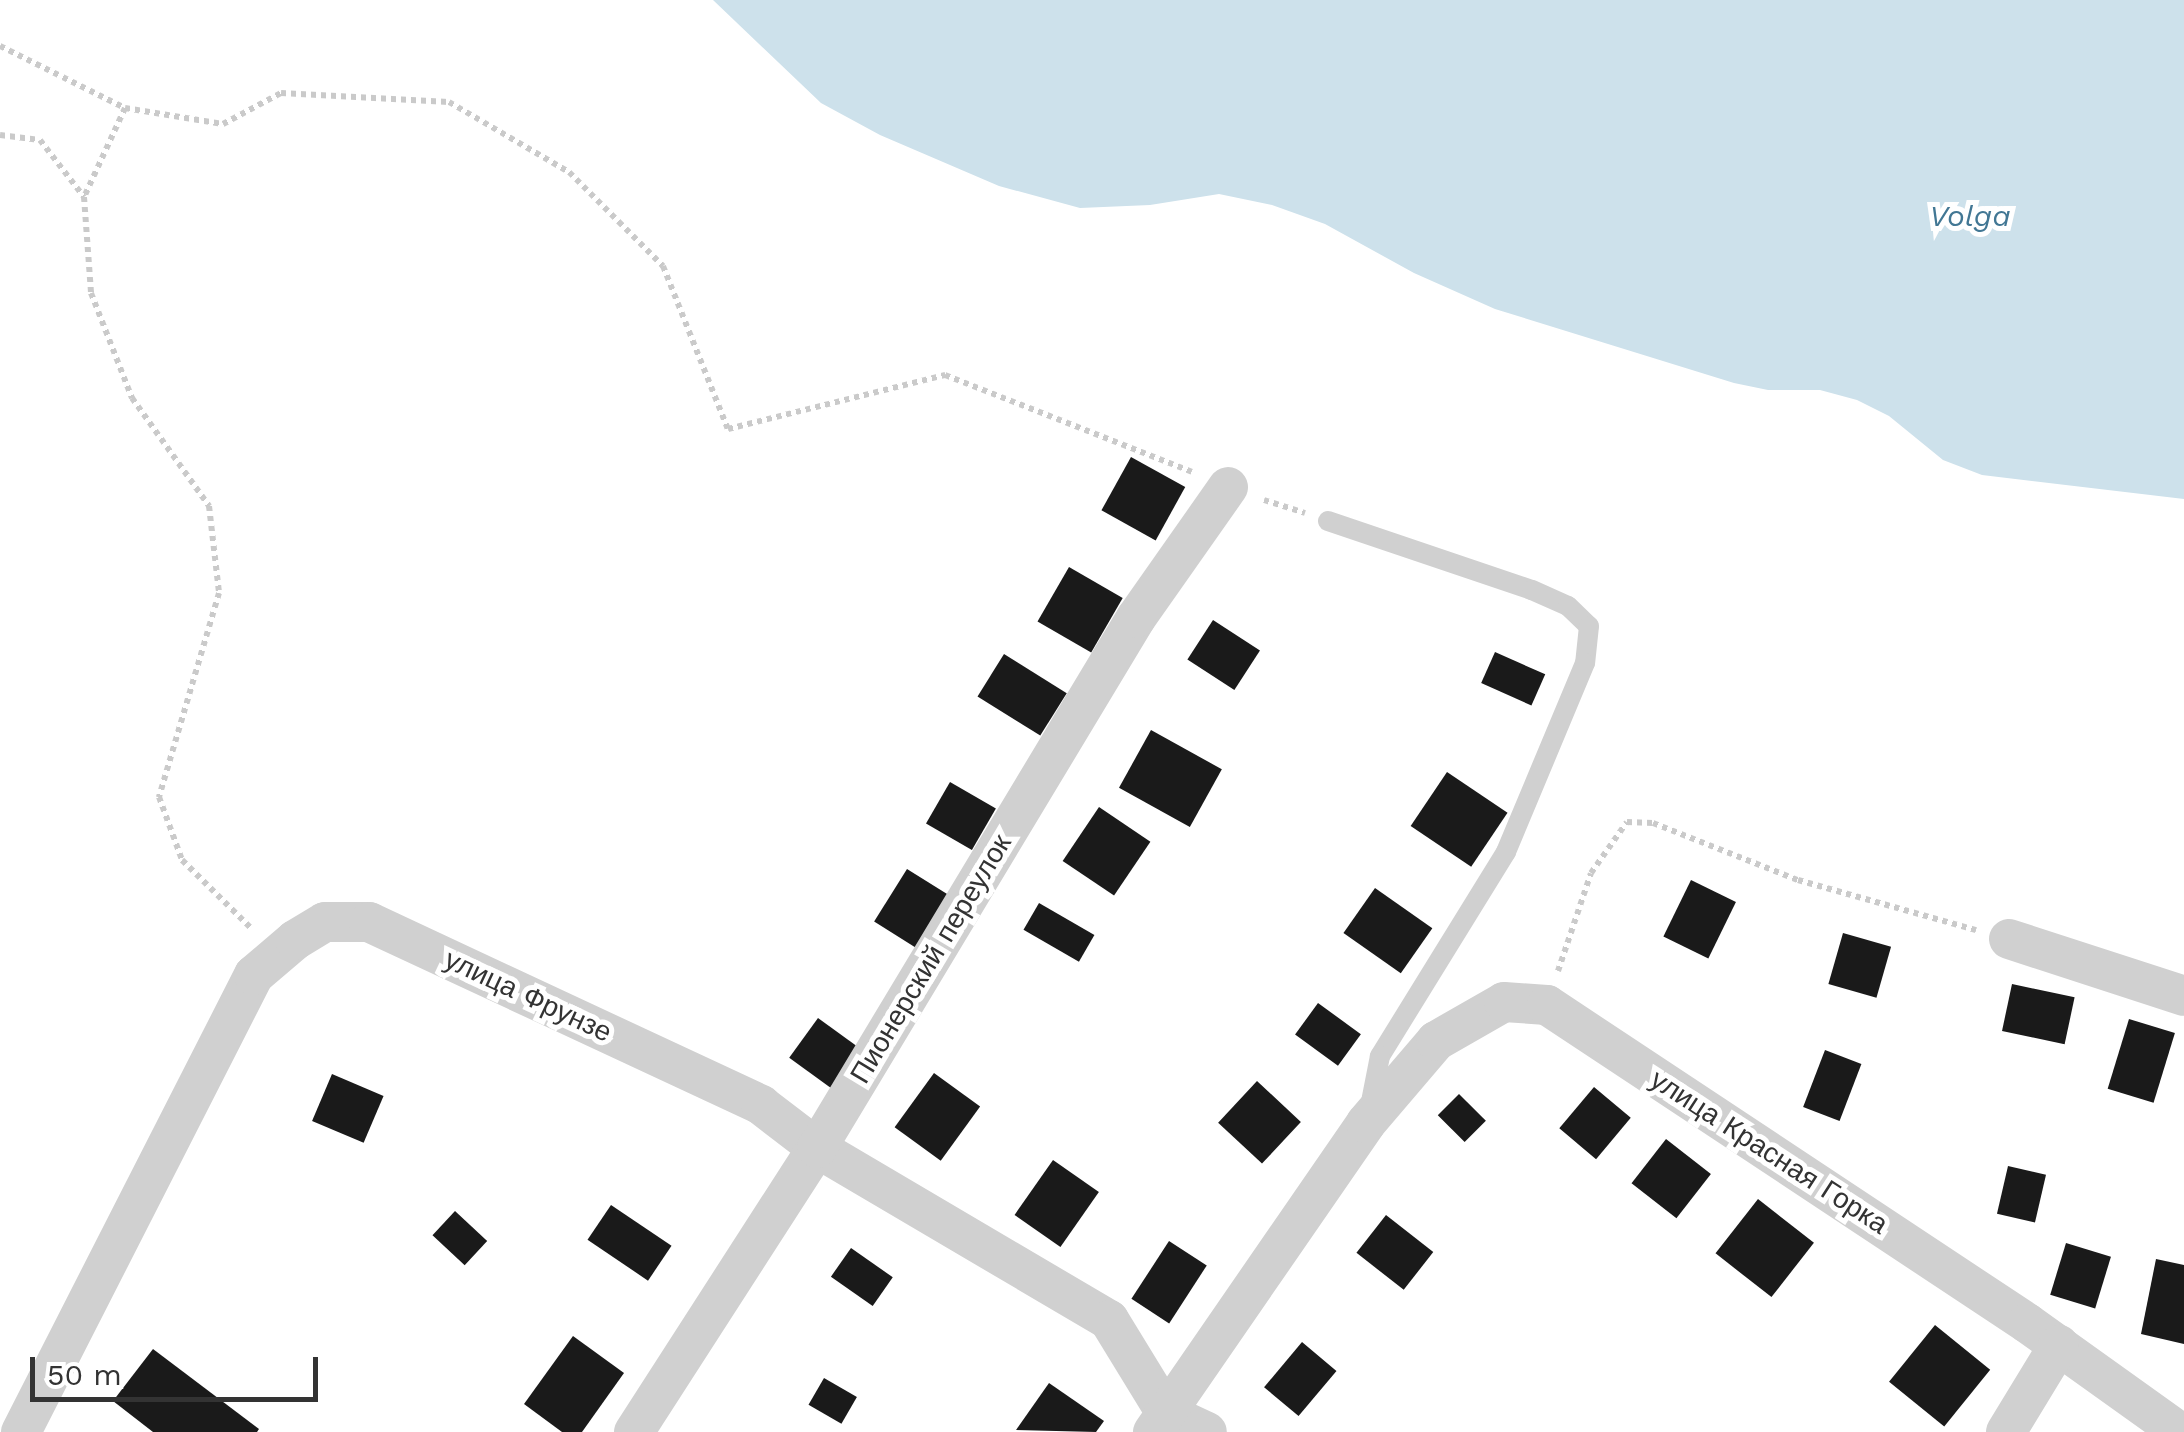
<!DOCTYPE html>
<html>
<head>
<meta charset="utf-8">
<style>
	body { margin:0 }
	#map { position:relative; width:2184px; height:1432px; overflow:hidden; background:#fff; font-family:"Work Sans",sans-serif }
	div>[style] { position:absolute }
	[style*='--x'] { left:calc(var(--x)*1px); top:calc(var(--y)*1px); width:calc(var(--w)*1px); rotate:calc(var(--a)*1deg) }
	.water>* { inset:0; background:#cde1eb }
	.building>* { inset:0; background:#1a1a1a; transform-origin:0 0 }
	.path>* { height:6px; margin-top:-3px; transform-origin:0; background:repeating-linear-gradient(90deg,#cacaca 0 5px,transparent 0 10px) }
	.lane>* { height:20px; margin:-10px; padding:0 10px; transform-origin:10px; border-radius:10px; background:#d0d0d0 }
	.street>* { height:40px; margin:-20px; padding:0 20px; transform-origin:20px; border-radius:20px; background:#d0d0d0 }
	span { translate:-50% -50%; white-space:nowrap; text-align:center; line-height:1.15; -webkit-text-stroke:10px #fff; paint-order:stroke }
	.street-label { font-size:28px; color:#333 }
	.water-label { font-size:30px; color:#427794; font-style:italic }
	.scale { position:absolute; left:30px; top:1357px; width:288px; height:45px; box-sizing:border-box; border:5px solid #333; border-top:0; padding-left:12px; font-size:30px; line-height:35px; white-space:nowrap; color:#333; -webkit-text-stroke:8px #fff; paint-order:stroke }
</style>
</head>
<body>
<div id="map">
	<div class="water">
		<div style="clip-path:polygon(713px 0,2184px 0,2184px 499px,1982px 475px,1943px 460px,1889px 416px,1857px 400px,1820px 390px,1768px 390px,1734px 383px,1495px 309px,1414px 273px,1325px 224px,1272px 205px,1219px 194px,1150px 205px,1080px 208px,999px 186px,880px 135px,821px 103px)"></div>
	</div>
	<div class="building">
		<div style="left:1131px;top:457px;width:62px;height:61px;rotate:29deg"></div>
		<div style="left:1069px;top:567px;width:62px;height:63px;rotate:30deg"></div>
		<div style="left:1213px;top:620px;width:56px;height:47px;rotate:33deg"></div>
		<div style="left:1495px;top:652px;width:55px;height:34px;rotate:24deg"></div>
		<div style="left:1004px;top:654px;width:74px;height:50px;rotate:32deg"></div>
		<div style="left:1151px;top:730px;width:81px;height:66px;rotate:29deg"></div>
		<div style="left:1447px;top:772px;width:73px;height:65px;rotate:34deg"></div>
		<div style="left:950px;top:782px;width:53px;height:48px;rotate:30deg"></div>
		<div style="left:1099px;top:807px;width:62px;height:65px;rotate:34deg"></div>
		<div style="left:907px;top:869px;width:52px;height:62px;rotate:32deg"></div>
		<div style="left:1691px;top:880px;width:50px;height:63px;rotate:26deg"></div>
		<div style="left:1375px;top:888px;width:70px;height:55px;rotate:35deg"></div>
		<div style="left:1039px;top:903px;width:64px;height:31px;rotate:30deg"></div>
		<div style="left:1843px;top:933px;width:50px;height:53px;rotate:16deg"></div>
		<div style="left:2012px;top:984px;width:64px;height:48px;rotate:12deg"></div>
		<div style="left:1318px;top:1003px;width:53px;height:39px;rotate:36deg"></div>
		<div style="left:818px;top:1018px;width:52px;height:49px;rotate:36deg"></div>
		<div style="left:2129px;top:1019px;width:48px;height:73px;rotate:17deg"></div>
		<div style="left:1825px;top:1050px;width:39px;height:61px;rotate:21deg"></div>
		<div style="left:934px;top:1073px;width:57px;height:67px;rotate:36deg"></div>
		<div style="left:332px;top:1074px;width:56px;height:51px;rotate:23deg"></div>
		<div style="left:1257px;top:1081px;width:60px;height:57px;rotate:43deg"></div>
		<div style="left:1594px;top:1087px;width:48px;height:54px;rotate:40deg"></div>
		<div style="left:1459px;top:1094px;width:38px;height:30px;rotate:45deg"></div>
		<div style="left:1666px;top:1139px;width:57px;height:56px;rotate:38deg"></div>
		<div style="left:1053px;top:1160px;width:56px;height:67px;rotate:35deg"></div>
		<div style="left:2008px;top:1166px;width:39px;height:49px;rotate:13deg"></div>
		<div style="left:1758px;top:1199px;width:71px;height:69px;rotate:38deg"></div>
		<div style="left:611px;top:1205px;width:73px;height:42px;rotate:34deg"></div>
		<div style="left:455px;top:1211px;width:44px;height:33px;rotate:43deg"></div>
		<div style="left:1386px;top:1215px;width:60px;height:48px;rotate:38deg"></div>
		<div style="left:1169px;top:1241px;width:45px;height:69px;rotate:33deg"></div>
		<div style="left:2066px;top:1243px;width:47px;height:54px;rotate:17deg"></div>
		<div style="left:851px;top:1248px;width:51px;height:35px;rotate:35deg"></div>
		<div style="clip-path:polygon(2156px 1259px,2184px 1265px,2184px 1344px,2141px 1334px)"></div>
		<div style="left:1935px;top:1325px;width:71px;height:73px;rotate:39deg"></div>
		<div style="clip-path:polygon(573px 1336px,624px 1373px,582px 1432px,562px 1432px,524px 1404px)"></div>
		<div style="left:1302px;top:1342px;width:45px;height:59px;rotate:40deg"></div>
		<div style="clip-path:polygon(153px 1349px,259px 1429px,257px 1432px,153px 1432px,113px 1401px)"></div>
		<div style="left:824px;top:1378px;width:38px;height:31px;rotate:30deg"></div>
		<div style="clip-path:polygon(1049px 1383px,1104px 1421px,1096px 1432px,1016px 1430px)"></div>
	</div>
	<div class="path">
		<div style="--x:0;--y:46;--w:140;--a:26.4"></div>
		<div style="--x:125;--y:108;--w:99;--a:9.3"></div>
		<div style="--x:223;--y:124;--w:66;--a:-28.1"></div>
		<div style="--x:281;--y:93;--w:168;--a:3.1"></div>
		<div style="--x:449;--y:102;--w:139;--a:30.3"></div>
		<div style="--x:569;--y:172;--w:133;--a:45"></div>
		<div style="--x:663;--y:266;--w:175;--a:68.3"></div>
		<div style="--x:728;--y:429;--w:224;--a:-14"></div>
		<div style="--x:945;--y:375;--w:265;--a:21.4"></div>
		<div style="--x:125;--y:108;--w:98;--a:114.7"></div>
		<div style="--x:84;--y:197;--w:96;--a:85.8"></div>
		<div style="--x:91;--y:293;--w:113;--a:68.7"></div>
		<div style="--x:132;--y:398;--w:133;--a:54.5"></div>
		<div style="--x:209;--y:506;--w:88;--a:83.4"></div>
		<div style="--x:219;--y:593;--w:213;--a:106.4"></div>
		<div style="--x:159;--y:797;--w:67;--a:69.9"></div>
		<div style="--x:182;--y:860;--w:98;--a:44.6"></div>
		<div style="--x:0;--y:135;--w:40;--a:7.1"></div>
		<div style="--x:40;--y:140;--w:72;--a:52.3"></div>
		<div style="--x:1264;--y:500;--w:43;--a:17.6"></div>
		<div style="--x:1558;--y:971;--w:103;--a:-71.4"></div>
		<div style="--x:1591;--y:873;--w:62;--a:-54.8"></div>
		<div style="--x:1627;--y:822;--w:26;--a:2"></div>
		<div style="--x:1653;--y:823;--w:156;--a:21.5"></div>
		<div style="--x:1798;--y:880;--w:185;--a:15.7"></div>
	</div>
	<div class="lane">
		<div style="--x:1328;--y:521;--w:215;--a:18.7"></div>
		<div style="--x:1532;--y:590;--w:39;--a:24"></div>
		<div style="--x:1568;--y:606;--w:29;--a:44"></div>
		<div style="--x:1589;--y:626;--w:37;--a:96"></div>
		<div style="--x:1585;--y:663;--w:205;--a:112.7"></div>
		<div style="--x:1506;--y:852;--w:240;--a:121.7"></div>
		<div style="--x:1380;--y:1056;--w:52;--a:101.1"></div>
	</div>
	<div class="street">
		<div style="--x:2009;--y:939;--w:184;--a:18"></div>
		<div style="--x:21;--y:1432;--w:513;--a:-62.99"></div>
		<div style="--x:254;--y:975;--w:54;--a:-40.5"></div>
		<div style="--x:295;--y:940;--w:35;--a:-31"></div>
		<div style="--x:325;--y:922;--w:44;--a:0"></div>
		<div style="--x:369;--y:922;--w:433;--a:25"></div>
		<div style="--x:761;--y:1105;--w:71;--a:37.5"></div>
		<div style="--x:817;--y:1148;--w:339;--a:30.5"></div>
		<div style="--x:1109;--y:1320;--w:109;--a:58.5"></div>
		<div style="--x:1166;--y:1413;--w:45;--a:24.9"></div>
		<div style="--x:634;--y:1432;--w:338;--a:-57.2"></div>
		<div style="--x:817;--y:1148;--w:619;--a:-58.96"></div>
		<div style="--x:1136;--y:618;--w:160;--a:-54.9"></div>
		<div style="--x:1153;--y:1432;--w:375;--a:-55.4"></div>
		<div style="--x:1366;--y:1123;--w:108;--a:-49.5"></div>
		<div style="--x:1436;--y:1041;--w:78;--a:-29.8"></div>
		<div style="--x:1504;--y:1002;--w:43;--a:4"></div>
		<div style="--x:1547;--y:1005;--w:576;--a:33.52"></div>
		<div style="--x:2027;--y:1323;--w:187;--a:35.6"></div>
		<div style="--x:2006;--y:1432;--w:102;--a:-58.7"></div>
	</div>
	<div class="street-label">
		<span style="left:931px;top:959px;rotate:-59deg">Пионерский переулок</span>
		<span style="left:528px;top:996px;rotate:25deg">улица Фрунзе</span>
		<span style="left:1769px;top:1152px;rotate:33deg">улица Красная Горка</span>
	</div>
	<div class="water-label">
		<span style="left:1970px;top:216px">Volga</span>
	</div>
	<div class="scale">50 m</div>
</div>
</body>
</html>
